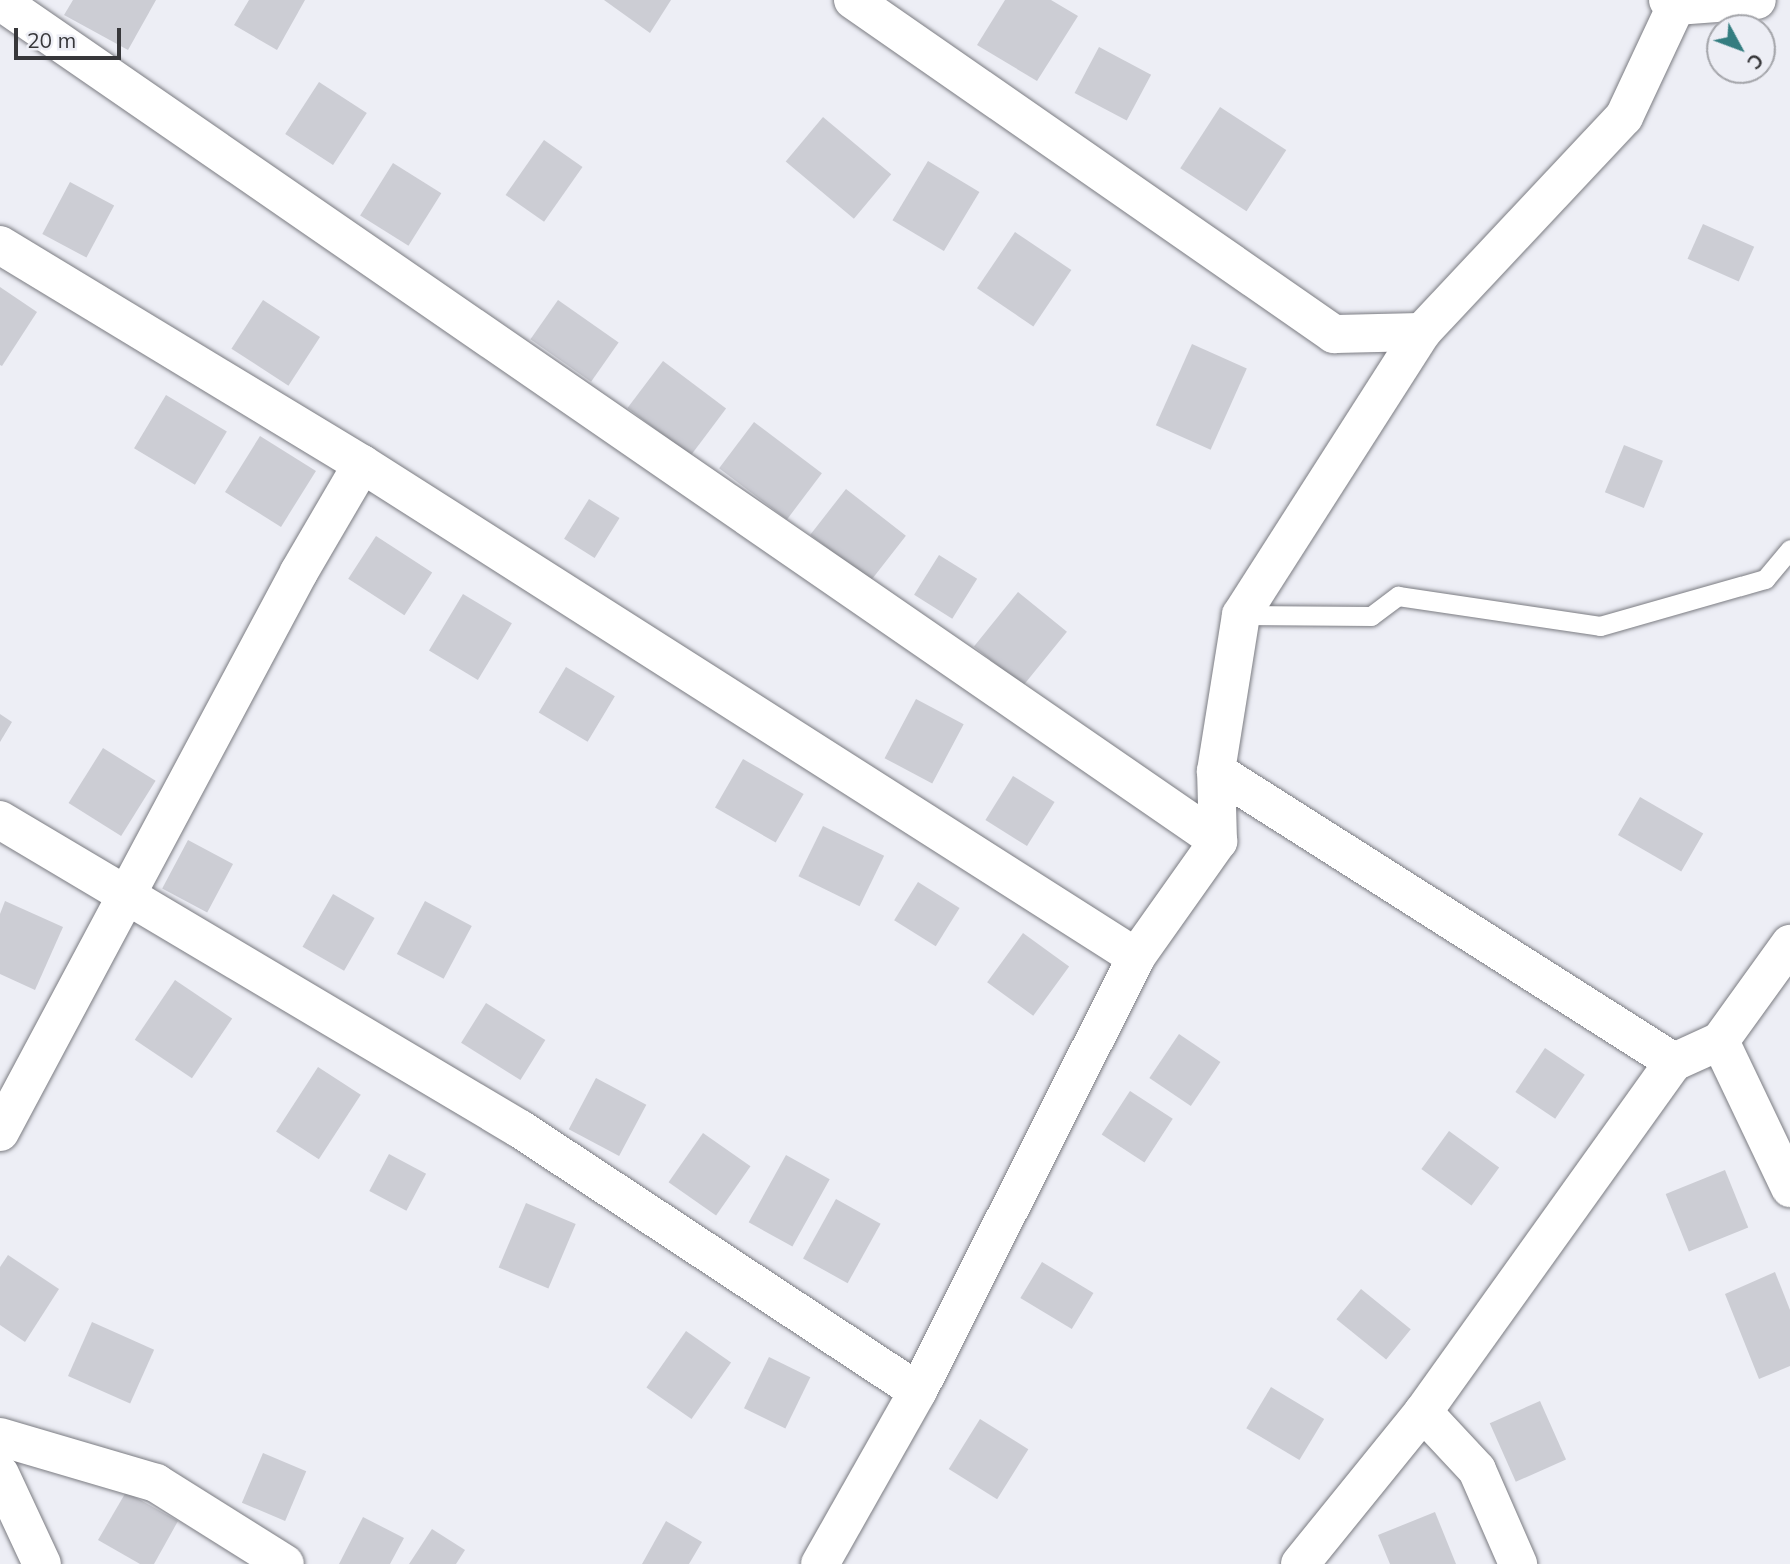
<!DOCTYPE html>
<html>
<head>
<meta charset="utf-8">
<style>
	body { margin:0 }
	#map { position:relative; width:1790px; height:1564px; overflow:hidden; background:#edeef5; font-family:Mulish,sans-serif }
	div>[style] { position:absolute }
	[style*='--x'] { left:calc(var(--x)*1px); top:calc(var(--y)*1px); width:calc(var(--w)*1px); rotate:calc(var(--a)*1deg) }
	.building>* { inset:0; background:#cccdd4; transform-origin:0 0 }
	.roads { filter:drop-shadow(0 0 2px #7b7c82) drop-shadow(0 0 2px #7b7c82) }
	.service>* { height:19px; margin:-9.5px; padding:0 9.5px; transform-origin:9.5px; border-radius:9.5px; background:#fff }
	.minor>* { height:38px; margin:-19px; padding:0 19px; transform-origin:19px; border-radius:19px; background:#fff }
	span { translate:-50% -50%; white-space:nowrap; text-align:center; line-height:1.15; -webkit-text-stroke:5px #edeef5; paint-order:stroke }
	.north { position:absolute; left:1706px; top:14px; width:70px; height:70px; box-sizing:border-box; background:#edeef5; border:2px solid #a4a5aa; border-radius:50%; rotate:131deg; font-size:19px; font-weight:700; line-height:28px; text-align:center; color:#37373a }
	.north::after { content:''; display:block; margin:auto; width:24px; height:32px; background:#347d80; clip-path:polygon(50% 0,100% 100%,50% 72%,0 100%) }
	.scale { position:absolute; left:14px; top:28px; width:107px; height:32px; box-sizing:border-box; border:4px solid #37373a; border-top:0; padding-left:9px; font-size:21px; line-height:24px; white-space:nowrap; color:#37373a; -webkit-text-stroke:5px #edeef5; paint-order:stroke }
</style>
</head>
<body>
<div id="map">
	<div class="building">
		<div style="clip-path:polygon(73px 0,156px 0,128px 50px,64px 15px)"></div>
		<div style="clip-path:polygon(249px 0,305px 0,277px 50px,234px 25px)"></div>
		<div style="clip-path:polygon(604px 0,671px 0,650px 33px)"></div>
		<div style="clip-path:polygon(1005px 0,1051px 0,1078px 16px,1037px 81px,977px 45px)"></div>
		<div style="left:1099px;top:47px;width:59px;height:52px;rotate:28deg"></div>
		<div style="left:319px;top:82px;width:57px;height:62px;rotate:33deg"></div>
		<div style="left:1220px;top:107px;width:79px;height:73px;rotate:33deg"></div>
		<div style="left:823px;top:117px;width:89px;height:58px;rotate:40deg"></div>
		<div style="left:544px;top:140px;width:47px;height:67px;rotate:35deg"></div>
		<div style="left:928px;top:161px;width:60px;height:69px;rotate:31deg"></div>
		<div style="left:393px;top:163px;width:57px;height:62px;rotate:32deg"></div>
		<div style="left:70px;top:182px;width:50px;height:59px;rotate:28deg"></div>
		<div style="left:1703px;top:224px;width:56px;height:38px;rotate:24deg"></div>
		<div style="left:1015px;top:232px;width:68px;height:68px;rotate:34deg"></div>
		<div style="clip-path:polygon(0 287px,37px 312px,2px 366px,0 365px)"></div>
		<div style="left:263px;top:300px;width:68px;height:58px;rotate:33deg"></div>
		<div style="left:558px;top:300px;width:74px;height:48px;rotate:35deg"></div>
		<div style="left:1192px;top:344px;width:60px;height:89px;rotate:24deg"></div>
		<div style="left:663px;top:361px;width:79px;height:59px;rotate:37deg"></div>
		<div style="left:166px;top:395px;width:71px;height:62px;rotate:31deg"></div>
		<div style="left:754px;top:422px;width:85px;height:58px;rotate:37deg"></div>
		<div style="left:260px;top:436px;width:66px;height:66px;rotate:32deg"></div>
		<div style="left:1624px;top:445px;width:42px;height:51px;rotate:22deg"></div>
		<div style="left:846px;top:489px;width:76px;height:58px;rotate:38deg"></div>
		<div style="left:589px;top:499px;width:36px;height:47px;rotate:32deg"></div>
		<div style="left:376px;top:536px;width:67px;height:51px;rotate:33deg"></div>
		<div style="left:939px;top:555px;width:45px;height:47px;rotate:32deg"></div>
		<div style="left:1018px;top:592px;width:63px;height:70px;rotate:39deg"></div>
		<div style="left:463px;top:594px;width:57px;height:66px;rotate:31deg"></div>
		<div style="left:566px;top:667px;width:57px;height:53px;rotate:31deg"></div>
		<div style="left:916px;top:699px;width:54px;height:67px;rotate:28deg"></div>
		<div style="clip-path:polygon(0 714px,12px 722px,0 742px)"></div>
		<div style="left:103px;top:748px;width:62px;height:65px;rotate:32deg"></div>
		<div style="left:743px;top:759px;width:70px;height:56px;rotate:30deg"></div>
		<div style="left:1013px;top:776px;width:49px;height:52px;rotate:32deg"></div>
		<div style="left:1640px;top:797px;width:73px;height:44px;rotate:30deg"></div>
		<div style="left:823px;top:826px;width:68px;height:56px;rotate:26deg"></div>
		<div style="left:188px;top:840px;width:51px;height:55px;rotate:28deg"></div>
		<div style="left:918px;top:882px;width:49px;height:45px;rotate:32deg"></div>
		<div style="left:333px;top:894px;width:48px;height:61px;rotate:30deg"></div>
		<div style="clip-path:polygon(5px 901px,63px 927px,35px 990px,0 974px,0 914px)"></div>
		<div style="left:425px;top:901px;width:53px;height:60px;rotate:28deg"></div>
		<div style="left:1023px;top:933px;width:57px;height:61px;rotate:36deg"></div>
		<div style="left:175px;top:980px;width:69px;height:72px;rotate:34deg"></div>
		<div style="left:486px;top:1003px;width:70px;height:47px;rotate:32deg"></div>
		<div style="left:1179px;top:1034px;width:50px;height:53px;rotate:34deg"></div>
		<div style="left:1545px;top:1048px;width:48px;height:53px;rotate:34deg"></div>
		<div style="left:318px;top:1067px;width:51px;height:77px;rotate:33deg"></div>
		<div style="left:596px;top:1078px;width:57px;height:58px;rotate:28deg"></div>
		<div style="left:1130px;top:1091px;width:51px;height:52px;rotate:33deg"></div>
		<div style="left:1449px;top:1131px;width:62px;height:47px;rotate:36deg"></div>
		<div style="left:703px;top:1133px;width:58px;height:60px;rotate:35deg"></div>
		<div style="left:389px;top:1154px;width:42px;height:42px;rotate:28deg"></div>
		<div style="left:786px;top:1155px;width:50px;height:77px;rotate:29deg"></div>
		<div style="left:1725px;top:1170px;width:62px;height:64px;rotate:68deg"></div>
		<div style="left:836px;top:1199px;width:51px;height:68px;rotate:29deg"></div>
		<div style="left:526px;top:1203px;width:54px;height:70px;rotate:23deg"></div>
		<div style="clip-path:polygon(8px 1255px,59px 1289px,25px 1342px,0 1325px,0 1267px)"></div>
		<div style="left:1042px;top:1262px;width:60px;height:42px;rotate:31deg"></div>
		<div style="clip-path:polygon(1775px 1272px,1790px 1310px,1790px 1366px,1759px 1379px,1725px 1294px)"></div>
		<div style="left:1361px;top:1289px;width:64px;height:39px;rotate:39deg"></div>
		<div style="left:92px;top:1322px;width:68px;height:59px;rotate:24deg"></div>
		<div style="left:686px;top:1331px;width:55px;height:69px;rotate:35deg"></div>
		<div style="left:769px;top:1357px;width:46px;height:57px;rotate:26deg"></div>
		<div style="left:1271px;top:1387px;width:62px;height:48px;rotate:31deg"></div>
		<div style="left:1540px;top:1401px;width:64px;height:55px;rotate:66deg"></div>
		<div style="left:980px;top:1419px;width:57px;height:59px;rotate:32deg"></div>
		<div style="left:263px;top:1453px;width:47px;height:54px;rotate:23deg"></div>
		<div style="clip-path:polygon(126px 1492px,178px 1521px,154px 1564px,140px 1564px,98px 1540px)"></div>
		<div style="clip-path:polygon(1435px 1512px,1456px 1564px,1390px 1564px,1378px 1535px)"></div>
		<div style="clip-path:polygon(363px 1517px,404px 1538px,390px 1564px,339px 1564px)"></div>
		<div style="clip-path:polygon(666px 1521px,702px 1542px,689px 1564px,642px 1564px)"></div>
		<div style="clip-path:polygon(432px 1529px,465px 1550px,456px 1564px,409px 1564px)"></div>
	</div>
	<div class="roads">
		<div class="service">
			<div style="--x:1240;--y:615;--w:131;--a:0.4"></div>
			<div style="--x:1371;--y:616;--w:34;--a:-37"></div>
			<div style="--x:1398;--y:596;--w:204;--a:8.4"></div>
			<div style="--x:1600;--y:626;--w:172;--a:-15.9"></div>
			<div style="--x:1765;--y:579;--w:39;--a:-50"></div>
		</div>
		<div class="minor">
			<div style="--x:853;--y:0;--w:586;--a:34.78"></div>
			<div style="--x:1334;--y:334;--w:88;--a:-1.3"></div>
			<div style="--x:1668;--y:0;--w:10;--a:37"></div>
			<div style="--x:1676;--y:6;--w:81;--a:-4.2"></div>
			<div style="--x:0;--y:1;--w:1480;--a:34.59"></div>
			<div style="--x:0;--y:245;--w:423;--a:31.2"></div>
			<div style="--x:362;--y:464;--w:918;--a:32.5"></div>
			<div style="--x:1216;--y:771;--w:543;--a:32.43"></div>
			<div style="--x:0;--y:820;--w:605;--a:30.72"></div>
			<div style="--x:520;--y:1129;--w:476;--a:33.4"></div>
			<div style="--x:1720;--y:1041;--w:163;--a:64.5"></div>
			<div style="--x:0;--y:1132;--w:635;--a:-61.9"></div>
			<div style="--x:299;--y:572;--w:125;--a:-59.7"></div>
			<div style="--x:1423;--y:1412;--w:79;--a:47"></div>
			<div style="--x:1477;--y:1470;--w:103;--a:66.4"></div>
			<div style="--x:0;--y:1437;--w:163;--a:16.4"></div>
			<div style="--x:156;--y:1483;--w:152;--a:32.1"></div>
			<div style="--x:0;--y:1474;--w:99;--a:65"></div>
			<div style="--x:820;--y:1564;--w:199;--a:-60.5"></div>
			<div style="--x:918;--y:1391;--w:486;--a:-63.3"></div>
			<div style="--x:1136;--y:957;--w:142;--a:-54.7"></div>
			<div style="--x:1218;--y:841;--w:70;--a:-91.6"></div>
			<div style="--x:1216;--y:771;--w:158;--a:-80.9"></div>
			<div style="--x:1241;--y:615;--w:336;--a:-57.4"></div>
			<div style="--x:1422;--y:332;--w:295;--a:-46.8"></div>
			<div style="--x:1624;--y:117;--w:123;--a:-64.9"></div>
			<div style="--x:1676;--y:6;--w:13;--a:-29"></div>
			<div style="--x:1300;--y:1564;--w:196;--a:-51"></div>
			<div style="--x:1423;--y:1412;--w:431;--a:-54.4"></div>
			<div style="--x:1674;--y:1062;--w:51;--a:-24.5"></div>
			<div style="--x:1720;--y:1041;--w:120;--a:-54.2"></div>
		</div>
	</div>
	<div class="north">С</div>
	<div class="scale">20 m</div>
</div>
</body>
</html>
